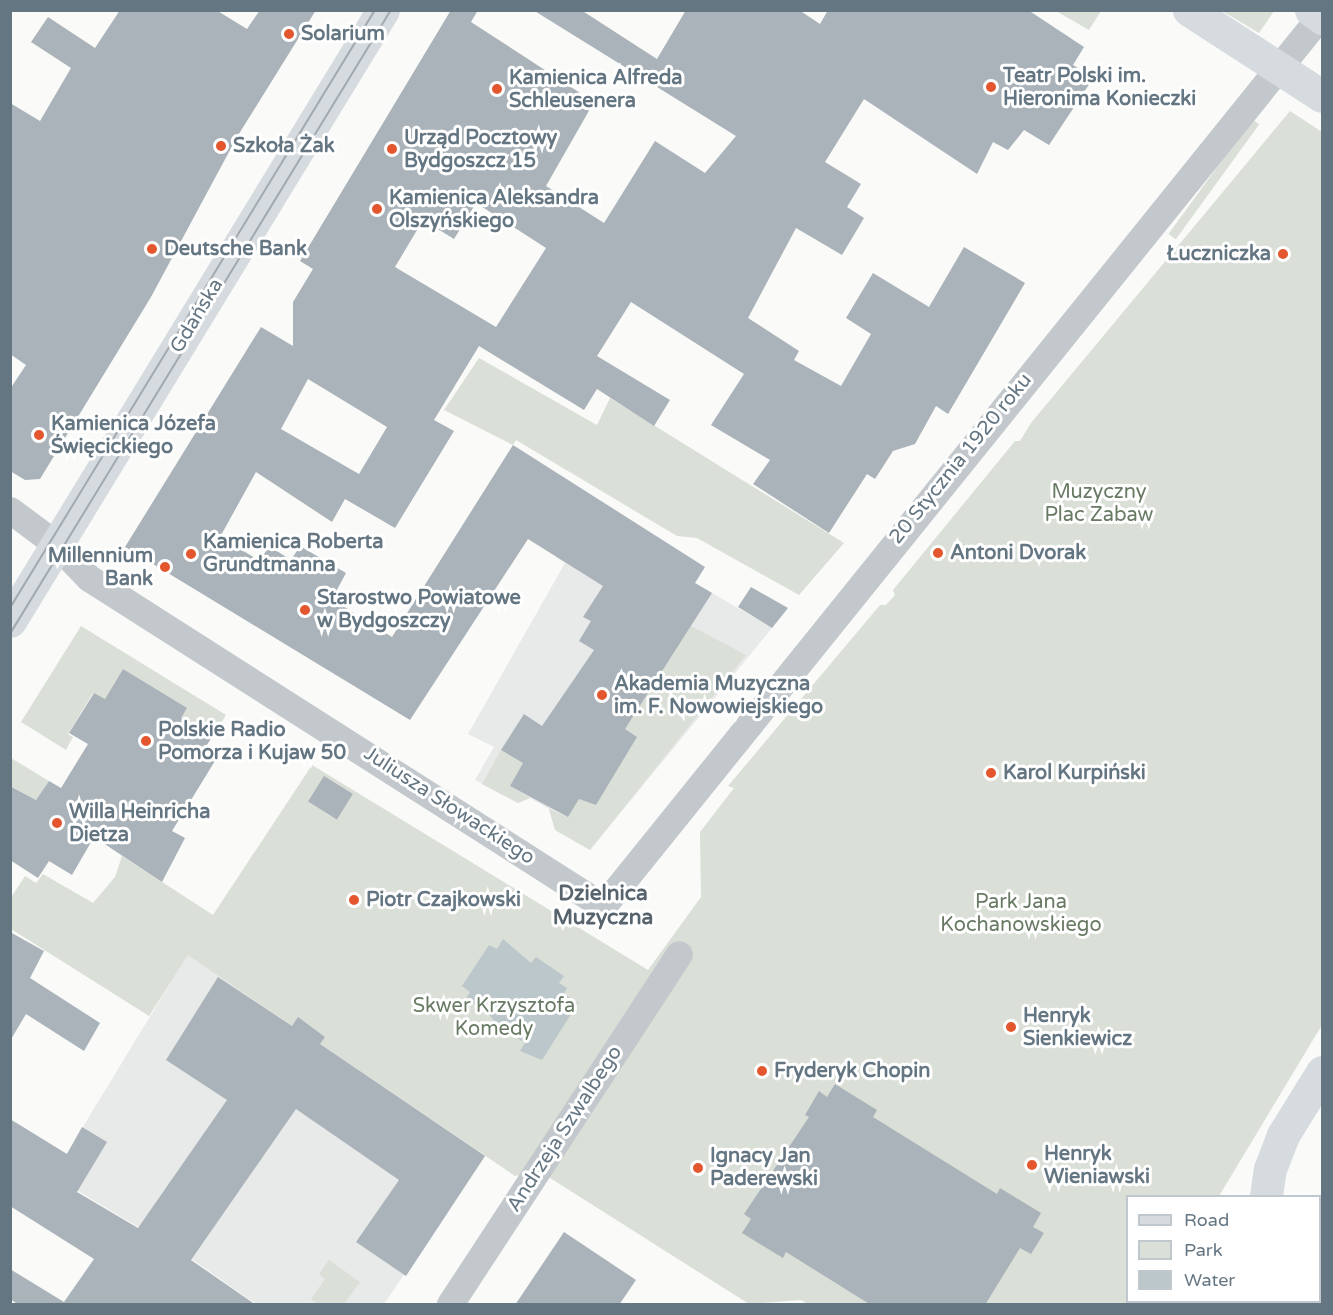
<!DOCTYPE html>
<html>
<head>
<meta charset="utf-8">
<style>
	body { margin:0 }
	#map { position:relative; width:1333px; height:1315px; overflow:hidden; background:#fafaf8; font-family:"Varela Round",sans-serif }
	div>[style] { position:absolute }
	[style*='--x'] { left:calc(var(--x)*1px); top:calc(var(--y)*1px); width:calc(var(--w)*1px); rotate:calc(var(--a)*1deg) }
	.built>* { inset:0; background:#e8e9e9 }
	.green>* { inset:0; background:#dadfd7; transform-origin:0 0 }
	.water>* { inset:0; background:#bbc7cb }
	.building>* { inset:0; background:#aab3b9; transform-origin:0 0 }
	.street>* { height:27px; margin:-13.5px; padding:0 13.5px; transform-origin:13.5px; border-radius:13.5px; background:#c3c8cc }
	.secondary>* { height:33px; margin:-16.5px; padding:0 16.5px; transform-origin:16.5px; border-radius:16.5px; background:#d6dbdf }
	.tram>* { height:1.5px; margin:-0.75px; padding:0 0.75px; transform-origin:0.75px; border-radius:0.75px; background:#a2aab0 }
	.dots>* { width:16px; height:16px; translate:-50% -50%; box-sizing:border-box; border:3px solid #fff; border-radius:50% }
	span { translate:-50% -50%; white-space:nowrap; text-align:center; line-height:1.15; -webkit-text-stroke:6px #fff; paint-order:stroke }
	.poi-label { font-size:20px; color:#657683; font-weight:700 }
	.left { translate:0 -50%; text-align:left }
	.right { translate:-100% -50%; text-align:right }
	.street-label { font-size:20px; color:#657683 }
	.park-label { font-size:20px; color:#687a64 }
	.neighbourhood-label { font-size:21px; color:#57646e; font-weight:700 }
	.frame { position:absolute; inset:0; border:12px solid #657683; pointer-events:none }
	.legend { position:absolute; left:1126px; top:1195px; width:195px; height:108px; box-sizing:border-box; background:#fff; border:2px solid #c1c8cd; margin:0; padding:8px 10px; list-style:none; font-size:18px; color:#657683 }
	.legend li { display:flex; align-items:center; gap:12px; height:30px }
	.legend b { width:30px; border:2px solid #c1c8cd }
</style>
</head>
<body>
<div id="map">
	<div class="built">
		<div style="clip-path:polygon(570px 534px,695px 583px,772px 628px,590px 850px,555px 830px,549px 809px,530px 798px,518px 803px,475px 780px,494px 747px,468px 734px,565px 563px,556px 557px)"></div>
		<div style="clip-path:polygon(188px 954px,292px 1026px,298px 1017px,325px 1037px,321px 1044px,485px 1156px,384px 1304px,256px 1304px,190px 1258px,53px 1176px)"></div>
	</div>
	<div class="green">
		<div style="clip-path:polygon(1056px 11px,1101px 10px,1101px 11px,1089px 30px)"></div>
		<div style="clip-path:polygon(1222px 11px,1274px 10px,1274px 11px,1259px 33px)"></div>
		<div style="clip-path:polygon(1290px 111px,1322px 132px,1322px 1025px,1219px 1196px,1128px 1196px,1128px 1302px,1161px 1302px,1159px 1304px,808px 1304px,801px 1300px,749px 1304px,539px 1171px,515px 1176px,320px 1044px,325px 1037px,298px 1018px,292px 1026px,188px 955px,149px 1016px,11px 929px,10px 899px,25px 876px,36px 883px,43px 874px,93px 903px,115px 877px,122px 856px,213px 915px,312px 765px,648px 970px,701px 897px,700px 832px,734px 788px,728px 786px,880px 605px,886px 605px,895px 595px,893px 590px,1015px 441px,1020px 441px,1031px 423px)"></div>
		<div style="left:1252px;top:119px;width:9px;height:142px;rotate:36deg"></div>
		<div style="clip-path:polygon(479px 358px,597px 425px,610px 398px,844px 543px,799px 595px,697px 538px,677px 536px,516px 440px,513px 445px,444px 410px)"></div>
		<div style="clip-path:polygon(81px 626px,226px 715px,212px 737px,181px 718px,123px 669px,105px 699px,93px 693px,68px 734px,73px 737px,66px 750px,21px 722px)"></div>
		<div style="clip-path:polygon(691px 626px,746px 655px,590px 850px,555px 830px,549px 809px,567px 817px,579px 799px,596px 804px,625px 729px)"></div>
		<div style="clip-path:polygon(501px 750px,523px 763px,510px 786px,530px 798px,518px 803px,482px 784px)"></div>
		<div style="clip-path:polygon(11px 758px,49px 781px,36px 800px,11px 786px)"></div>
		<div style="clip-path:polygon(329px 1260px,360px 1282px,344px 1304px,318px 1304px,311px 1299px,325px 1279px,319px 1274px)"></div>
	</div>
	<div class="water">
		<div style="clip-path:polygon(503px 939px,531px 963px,536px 957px,564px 976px,559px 983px,567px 988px,564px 994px,578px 1003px,542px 1060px,520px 1051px,525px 1043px,506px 1031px,501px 1038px,488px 1030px,494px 1021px,489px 1014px,466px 999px,470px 992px,462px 986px,489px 945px,497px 949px)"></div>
	</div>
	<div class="building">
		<div style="clip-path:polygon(120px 10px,216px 10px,247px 29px,260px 10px,316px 10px,237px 137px,151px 297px,40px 479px,25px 480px,10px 471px,10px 389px,26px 365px,10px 354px,10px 103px,40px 121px,71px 68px,31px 42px,48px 17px,95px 48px)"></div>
		<div style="clip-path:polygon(evenodd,451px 10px,478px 10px,471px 22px,594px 102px,546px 186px,604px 223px,655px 141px,705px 173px,736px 136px,533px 10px,581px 10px,657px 59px,686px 10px,799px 10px,820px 24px,828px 10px,1028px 10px,1084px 47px,1073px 65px,1094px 77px,1049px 145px,1024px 130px,1008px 150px,993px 142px,977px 174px,864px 99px,825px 162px,861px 184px,847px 207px,864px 218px,842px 255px,796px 228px,748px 318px,799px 351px,794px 360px,841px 386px,871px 334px,846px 318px,873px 273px,929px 307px,964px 247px,1025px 283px,948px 414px,936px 406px,915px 444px,893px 451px,875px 479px,867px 474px,829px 533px,753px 484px,770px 460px,711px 425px,744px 374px,631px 302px,597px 356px,670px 400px,654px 426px,597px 389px,584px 410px,479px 346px,434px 420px,454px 431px,395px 528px,345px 499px,332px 522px,256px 472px,220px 537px,260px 561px,269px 546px,291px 560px,300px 546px,346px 573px,332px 599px,392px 637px,513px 445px,705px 567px,695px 583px,712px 593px,625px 729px,637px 737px,596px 805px,579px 799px,568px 817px,510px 786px,523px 763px,501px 750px,524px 714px,542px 726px,594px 650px,579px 641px,591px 621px,583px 617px,603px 586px,528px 539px,410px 720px,125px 547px,261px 327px,293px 346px,293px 302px,313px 269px,300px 261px,451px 10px,476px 203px,546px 248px,496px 327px,395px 267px,423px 220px,454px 239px,476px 203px,451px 10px,308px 379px,387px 427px,359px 474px,281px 429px,308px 379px)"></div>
		<div style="clip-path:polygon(751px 587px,788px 608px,772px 628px,738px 607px)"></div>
		<div style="clip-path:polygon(123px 669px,187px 708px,181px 718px,212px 737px,205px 748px,218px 756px,172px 831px,185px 838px,162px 882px,94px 837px,72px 875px,49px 861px,38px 878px,10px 860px,10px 786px,36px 800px,49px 781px,61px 788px,88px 744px,69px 733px,94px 693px,105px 699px)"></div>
		<div style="left:324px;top:776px;width:34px;height:30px;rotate:32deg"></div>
		<div style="clip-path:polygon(10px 932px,44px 951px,30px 978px,100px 1023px,84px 1051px,26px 1014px,10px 1041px)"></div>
		<div style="clip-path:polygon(218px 977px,292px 1026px,298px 1017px,325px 1037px,320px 1044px,485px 1156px,406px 1276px,356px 1242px,399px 1180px,296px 1109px,191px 1260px,256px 1305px,19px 1305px,10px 1299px,10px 1269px,64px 1302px,94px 1259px,10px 1206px,10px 1119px,67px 1154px,82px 1127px,107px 1142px,77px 1192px,138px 1228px,227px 1100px,166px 1060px)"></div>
		<div style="clip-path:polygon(835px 1084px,877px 1110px,873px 1117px,997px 1194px,1000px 1188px,1041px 1213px,1033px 1227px,1044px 1233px,1031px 1254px,1020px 1248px,985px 1305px,871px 1305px,786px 1252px,783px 1258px,742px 1233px,751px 1219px,744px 1214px,809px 1117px,805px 1115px,819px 1091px,827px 1097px)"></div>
		<div style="clip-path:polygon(564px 1232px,636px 1280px,619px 1305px,515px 1305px)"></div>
	</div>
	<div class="street">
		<div style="--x:10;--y:510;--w:59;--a:36.7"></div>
		<div style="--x:57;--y:545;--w:46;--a:45.9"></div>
		<div style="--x:89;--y:578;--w:610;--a:32.54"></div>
		<div style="--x:603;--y:906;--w:1146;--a:-51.13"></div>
		<div style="--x:450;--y:1304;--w:418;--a:-56.8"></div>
	</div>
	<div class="secondary">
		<div style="--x:1189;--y:10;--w:158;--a:32.9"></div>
		<div style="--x:1311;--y:10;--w:14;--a:36"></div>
		<div style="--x:10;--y:621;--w:716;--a:-58.6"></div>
		<div style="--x:1266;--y:1196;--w:27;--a:-82"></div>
		<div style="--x:1270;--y:1169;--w:36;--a:-69"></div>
		<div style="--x:1283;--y:1135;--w:74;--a:-58.2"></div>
		<div style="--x:1320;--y:1292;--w:2;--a:0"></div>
	</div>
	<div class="tram">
		<div style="--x:10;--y:608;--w:701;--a:-58.6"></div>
		<div style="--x:10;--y:634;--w:731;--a:-58.59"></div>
	</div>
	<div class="dots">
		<div style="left:289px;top:34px;background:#e4572e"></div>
		<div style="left:991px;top:87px;background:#e4572e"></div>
		<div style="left:497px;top:89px;background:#e4572e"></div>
		<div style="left:221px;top:146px;background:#e4572e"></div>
		<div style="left:392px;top:149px;background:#e4572e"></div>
		<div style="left:377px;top:209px;background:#e4572e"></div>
		<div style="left:152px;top:249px;background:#e4572e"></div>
		<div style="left:1283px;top:254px;background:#e4572e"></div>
		<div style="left:39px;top:435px;background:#e4572e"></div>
		<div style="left:938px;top:553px;background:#e4572e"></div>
		<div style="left:191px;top:554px;background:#e4572e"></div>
		<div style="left:165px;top:567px;background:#e4572e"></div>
		<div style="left:305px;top:610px;background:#e4572e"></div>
		<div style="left:602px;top:695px;background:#e4572e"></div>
		<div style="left:146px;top:741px;background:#e4572e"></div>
		<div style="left:991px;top:773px;background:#e4572e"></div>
		<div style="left:57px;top:823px;background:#e4572e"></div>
		<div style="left:354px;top:900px;background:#e4572e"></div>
		<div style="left:1011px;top:1027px;background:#e4572e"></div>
		<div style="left:762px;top:1071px;background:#e4572e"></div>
		<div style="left:1032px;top:1165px;background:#e4572e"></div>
		<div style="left:698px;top:1168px;background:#e4572e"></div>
	</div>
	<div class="poi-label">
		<span class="left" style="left:301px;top:34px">Solarium</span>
		<span class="left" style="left:1003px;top:88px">Teatr Polski im.<br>Hieronima Konieczki</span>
		<span class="left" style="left:509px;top:90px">Kamienica Alfreda<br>Schleusenera</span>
		<span class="left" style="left:404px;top:150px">Urząd Pocztowy<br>Bydgoszcz 15</span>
		<span class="left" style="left:233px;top:146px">Szkoła Żak</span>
		<span class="left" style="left:389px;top:210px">Kamienica Aleksandra<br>Olszyńskiego</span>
		<span class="left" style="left:164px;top:249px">Deutsche Bank</span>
		<span class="right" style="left:1271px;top:254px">Łuczniczka</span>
		<span class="left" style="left:51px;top:436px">Kamienica Józefa<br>Święcickiego</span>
		<span class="left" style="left:203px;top:554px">Kamienica Roberta<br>Grundtmanna</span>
		<span class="left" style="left:950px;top:553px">Antoni Dvorak</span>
		<span class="right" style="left:153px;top:568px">Millennium<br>Bank</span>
		<span class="left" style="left:317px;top:610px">Starostwo Powiatowe<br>w Bydgoszczy</span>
		<span class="left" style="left:614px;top:696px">Akademia Muzyczna<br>im. F. Nowowiejskiego</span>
		<span class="left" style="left:158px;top:742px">Polskie Radio<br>Pomorza i Kujaw 50</span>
		<span class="left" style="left:1003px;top:773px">Karol Kurpiński</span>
		<span class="left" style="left:69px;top:824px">Willa Heinricha<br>Dietza</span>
		<span class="left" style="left:366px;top:900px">Piotr Czajkowski</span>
		<span class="left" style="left:1023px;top:1028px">Henryk<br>Sienkiewicz</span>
		<span class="left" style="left:774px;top:1071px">Fryderyk Chopin</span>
		<span class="left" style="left:1044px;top:1166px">Henryk<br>Wieniawski</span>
		<span class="left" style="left:710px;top:1168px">Ignacy Jan<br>Paderewski</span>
	</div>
	<div class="street-label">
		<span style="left:197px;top:316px;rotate:-59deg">Gdańska</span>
		<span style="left:961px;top:459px;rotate:-51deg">20 Stycznia 1920 roku</span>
		<span style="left:449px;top:806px;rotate:33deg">Juliusza Słowackiego</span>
		<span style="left:565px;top:1129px;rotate:-57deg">Andrzeja Szwalbego</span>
	</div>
	<div class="park-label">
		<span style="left:1099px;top:504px">Muzyczny<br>Plac Zabaw</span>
		<span style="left:1021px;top:914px">Park Jana<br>Kochanowskiego</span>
		<span style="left:494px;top:1018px">Skwer Krzysztofa<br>Komedy</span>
	</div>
	<div class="neighbourhood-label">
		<span style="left:603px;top:906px">Dzielnica<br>Muzyczna</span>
	</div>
	<div class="frame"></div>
	<ul class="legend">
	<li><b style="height:8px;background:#d6dbdf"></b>Road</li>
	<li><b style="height:16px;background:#dadfd7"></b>Park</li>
	<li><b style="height:16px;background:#bbc7cb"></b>Water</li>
	</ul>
</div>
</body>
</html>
